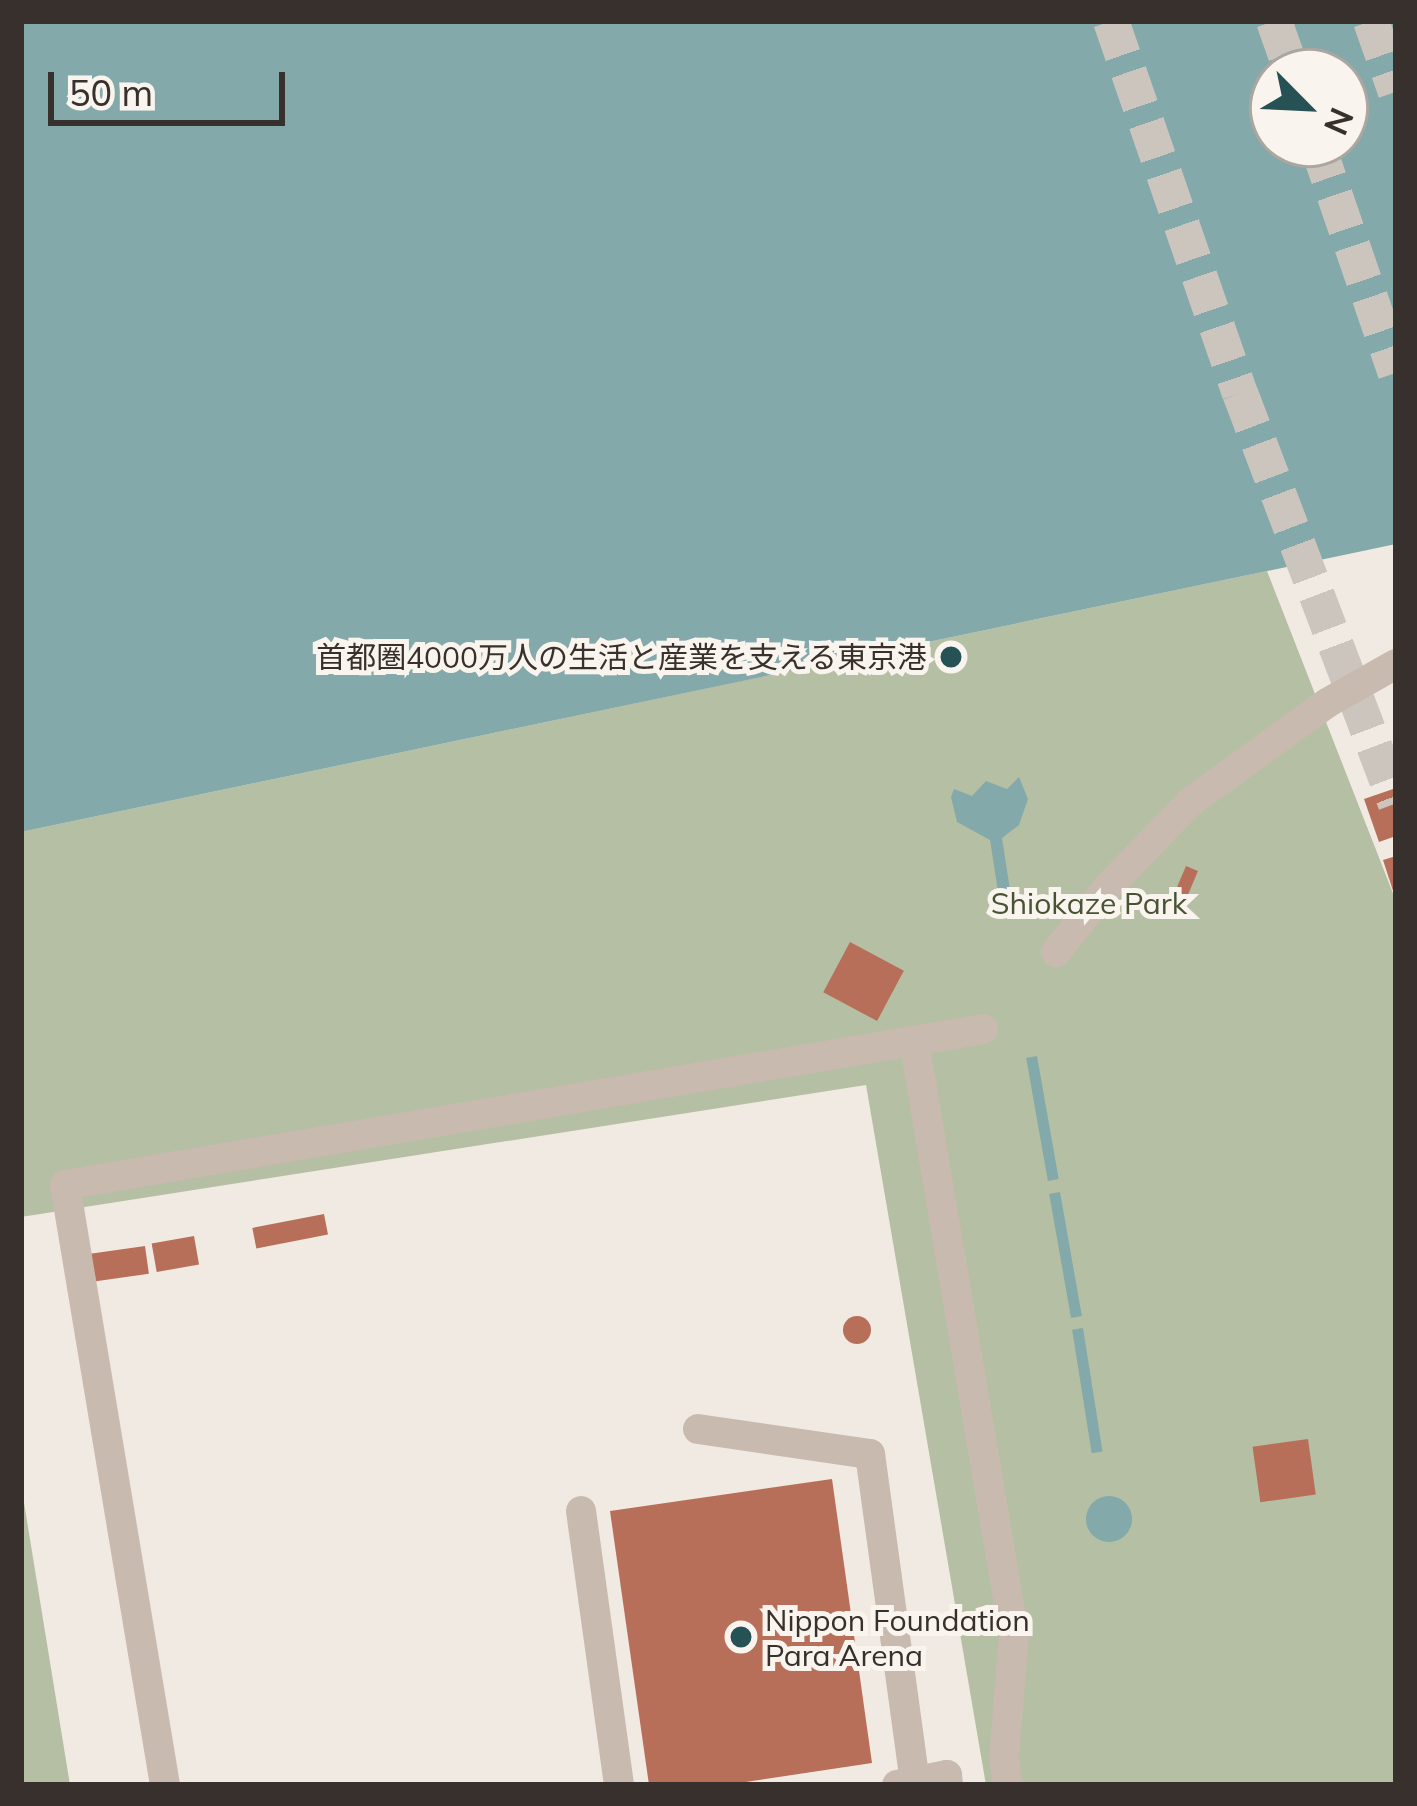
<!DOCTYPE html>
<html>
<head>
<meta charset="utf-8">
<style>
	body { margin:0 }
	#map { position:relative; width:1417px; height:1806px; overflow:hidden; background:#f1eae2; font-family:Mulish,"Noto Sans JP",sans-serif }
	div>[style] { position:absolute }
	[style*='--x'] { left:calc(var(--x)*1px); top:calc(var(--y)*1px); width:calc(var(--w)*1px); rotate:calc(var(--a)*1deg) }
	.green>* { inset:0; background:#b5bfa3 }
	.water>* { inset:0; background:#84a9ab; transform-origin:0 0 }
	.round { border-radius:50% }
	.building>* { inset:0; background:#b86f59; transform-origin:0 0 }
	.highway-tunnel>* { height:36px; margin-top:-18px; transform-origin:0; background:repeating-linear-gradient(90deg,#ccc5be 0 36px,transparent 0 54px) }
	.minor>* { height:30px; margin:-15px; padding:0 15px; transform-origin:15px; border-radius:15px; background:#c8baaf }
	.dots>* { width:33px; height:33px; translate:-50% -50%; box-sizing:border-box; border:6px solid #f9f4ee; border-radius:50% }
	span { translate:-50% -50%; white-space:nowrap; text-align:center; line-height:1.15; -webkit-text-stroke:10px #f9f4ee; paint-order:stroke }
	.poi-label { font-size:30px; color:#38302c }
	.right { translate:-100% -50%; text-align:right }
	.left { translate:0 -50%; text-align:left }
	.park-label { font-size:30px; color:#475332 }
	.frame { position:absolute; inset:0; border:24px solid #38302c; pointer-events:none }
	.north { position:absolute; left:1249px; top:48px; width:120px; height:120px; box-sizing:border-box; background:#f9f4ee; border:3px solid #aca6a0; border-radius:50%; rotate:114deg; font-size:33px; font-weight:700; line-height:48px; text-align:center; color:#38302c }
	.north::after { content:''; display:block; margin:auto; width:42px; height:54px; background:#265255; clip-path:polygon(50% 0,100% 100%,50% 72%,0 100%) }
	.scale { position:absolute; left:48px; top:72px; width:237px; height:54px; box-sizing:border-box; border:6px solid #38302c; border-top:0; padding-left:15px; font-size:36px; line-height:42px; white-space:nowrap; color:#38302c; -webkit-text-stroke:9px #f9f4ee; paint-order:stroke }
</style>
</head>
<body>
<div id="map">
	<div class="green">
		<div style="clip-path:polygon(1267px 571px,1396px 901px,1396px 1785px,986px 1785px,866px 1085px,21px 1217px,21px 832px)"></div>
		<div style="clip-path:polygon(21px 1484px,70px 1785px,21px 1785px)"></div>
	</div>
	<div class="water">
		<div style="clip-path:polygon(evenodd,21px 21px,1396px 21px,1396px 544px,21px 832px,21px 21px,1273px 72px,1345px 72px,1345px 144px,1273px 144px,1273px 72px)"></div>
		<div style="clip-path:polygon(1019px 777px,1028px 799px,1019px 825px,1002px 838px,1013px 909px,1001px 911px,990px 840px,957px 822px,951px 797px,954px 789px,972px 796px,986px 781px,1007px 789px)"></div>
		<div style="left:1037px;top:1056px;width:125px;height:11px;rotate:80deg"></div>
		<div style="left:1060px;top:1192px;width:126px;height:11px;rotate:80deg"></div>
		<div style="left:1083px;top:1328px;width:125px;height:11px;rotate:81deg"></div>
		<div class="round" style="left:1086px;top:1496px;width:46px;height:46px"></div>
	</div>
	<div class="building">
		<div style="clip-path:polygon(1396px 788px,1396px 836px,1379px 842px,1364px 799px)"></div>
		<div style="clip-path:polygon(1396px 856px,1396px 897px,1395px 897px,1383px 860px)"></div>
		<div style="left:1186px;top:866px;width:13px;height:34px;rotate:23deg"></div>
		<div style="left:850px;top:942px;width:61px;height:57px;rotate:28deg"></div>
		<div style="left:324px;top:1214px;width:21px;height:73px;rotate:79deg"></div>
		<div style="left:194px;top:1236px;width:29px;height:43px;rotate:80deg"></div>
		<div style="left:145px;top:1246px;width:28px;height:57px;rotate:82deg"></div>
		<div class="round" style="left:843px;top:1316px;width:28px;height:28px"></div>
		<div style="left:1308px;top:1439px;width:56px;height:56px;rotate:82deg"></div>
		<div style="clip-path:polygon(832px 1479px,872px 1763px,726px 1785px,649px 1785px,610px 1511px)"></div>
	</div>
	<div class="highway-tunnel">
		<div style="--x:1111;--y:21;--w:394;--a:70.9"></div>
		<div style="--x:1240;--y:393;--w:439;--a:69.2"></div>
		<div style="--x:1274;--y:21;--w:54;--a:70.6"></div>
		<div style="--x:1371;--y:21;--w:75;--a:70.6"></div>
		<div style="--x:1317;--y:144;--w:242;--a:71"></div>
	</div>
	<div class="minor">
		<div style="--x:1056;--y:952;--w:83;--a:-51.3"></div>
		<div style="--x:1108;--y:887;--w:117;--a:-46"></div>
		<div style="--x:1189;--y:803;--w:170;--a:-35.9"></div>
		<div style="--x:1327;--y:703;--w:79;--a:-29.5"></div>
		<div style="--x:914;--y:1041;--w:601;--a:80.43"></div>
		<div style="--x:1014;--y:1634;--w:123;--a:94.6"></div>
		<div style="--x:1004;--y:1757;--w:28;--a:82"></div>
		<div style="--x:698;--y:1429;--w:174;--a:8.3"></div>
		<div style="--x:870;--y:1454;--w:330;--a:82.2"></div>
		<div style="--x:581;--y:1511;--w:277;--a:82.1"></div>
		<div style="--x:165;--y:1785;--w:608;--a:-99.46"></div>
		<div style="--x:65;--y:1185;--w:931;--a:-9.64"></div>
		<div style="--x:897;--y:1785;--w:51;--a:-11.3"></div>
		<div style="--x:947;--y:1775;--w:10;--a:84"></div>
	</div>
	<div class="dots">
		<div style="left:951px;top:657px;background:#265255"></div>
		<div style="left:741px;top:1637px;background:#265255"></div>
	</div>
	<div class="poi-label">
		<span class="right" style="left:927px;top:657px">首都圏4000万人の生活と産業を支える東京港</span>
		<span class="left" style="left:765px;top:1637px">Nippon Foundation<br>Para Arena</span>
	</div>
	<div class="park-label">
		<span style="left:1089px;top:903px">Shiokaze Park</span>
	</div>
	<div class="frame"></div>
	<div class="north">N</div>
	<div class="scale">50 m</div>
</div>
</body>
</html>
